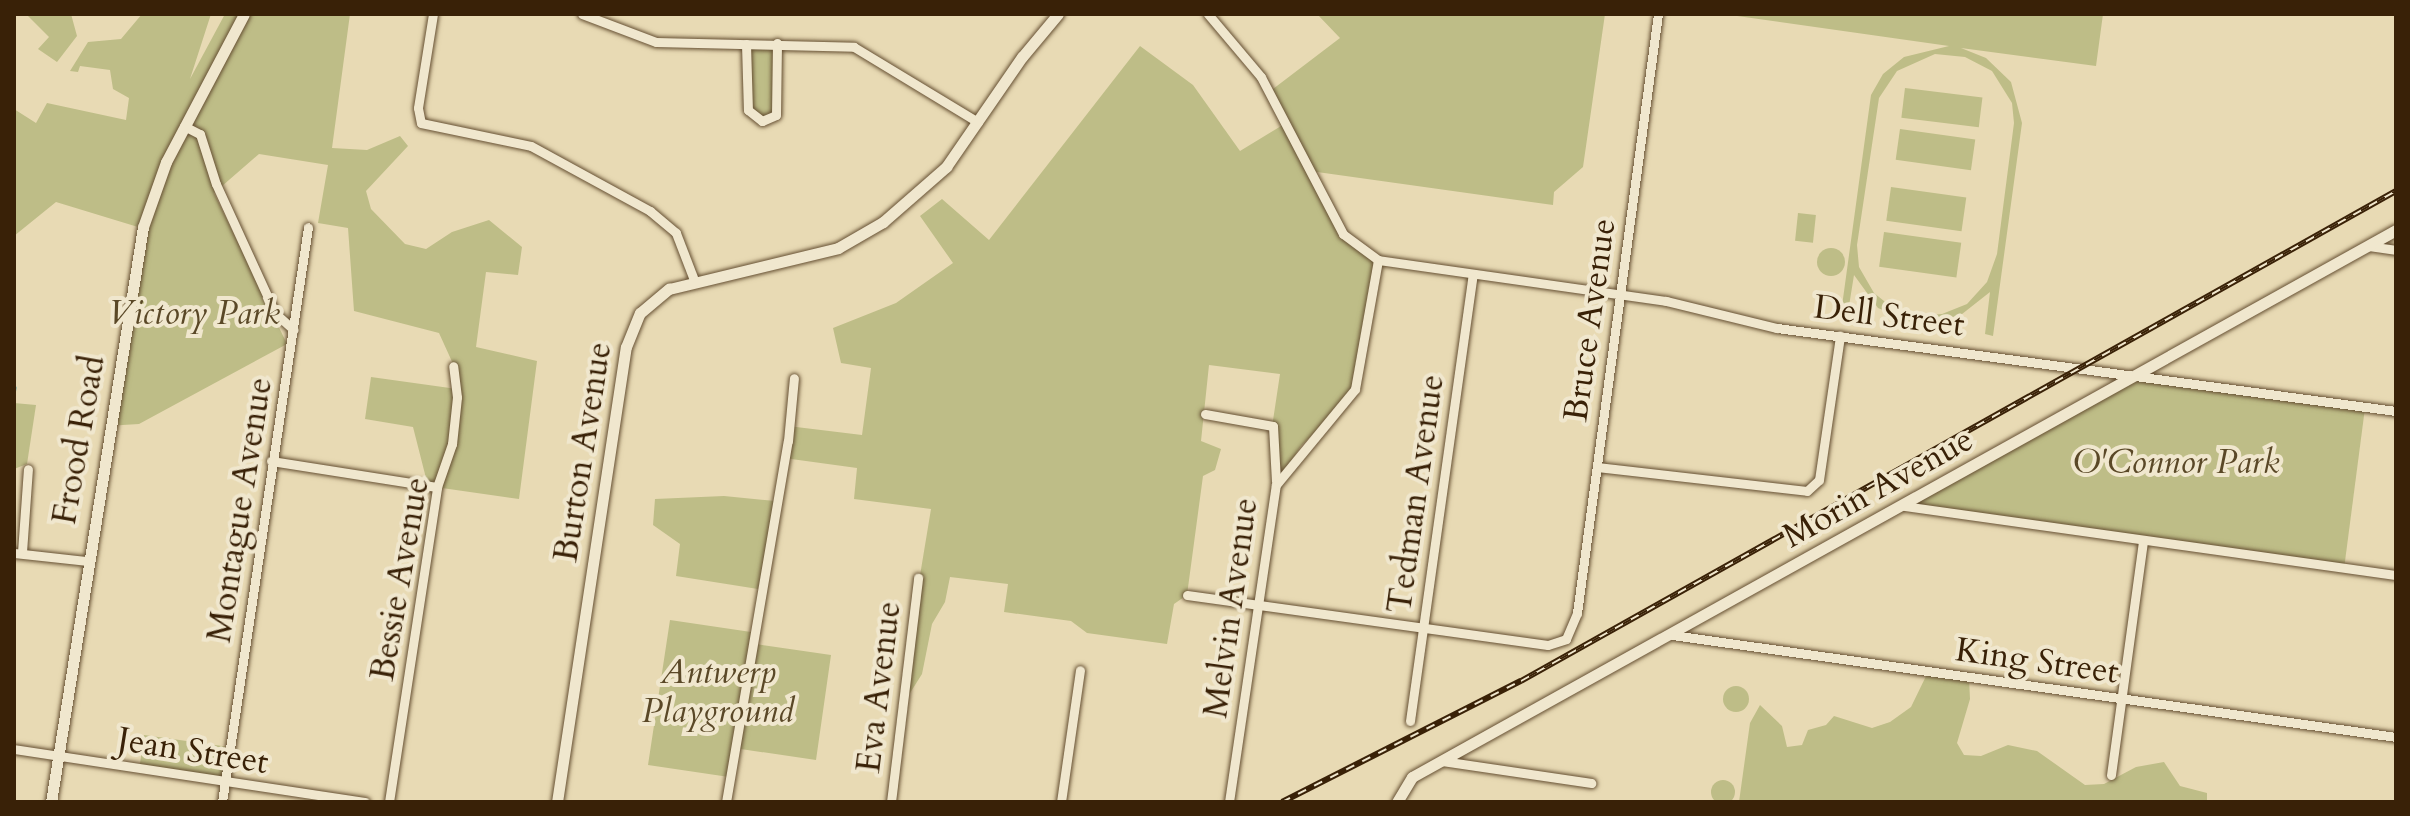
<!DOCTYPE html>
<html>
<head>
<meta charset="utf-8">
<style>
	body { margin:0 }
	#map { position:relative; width:2410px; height:816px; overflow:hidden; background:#e8dab4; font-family:Cardo,serif }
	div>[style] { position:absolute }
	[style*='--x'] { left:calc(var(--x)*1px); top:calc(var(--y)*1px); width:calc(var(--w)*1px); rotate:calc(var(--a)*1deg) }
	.green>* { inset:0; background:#bebd87; transform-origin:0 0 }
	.round { border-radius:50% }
	.stream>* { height:3px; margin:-1.5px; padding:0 1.5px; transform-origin:1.5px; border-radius:1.5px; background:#97baaf }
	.roads { filter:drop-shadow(0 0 2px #654f32) drop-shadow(0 0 2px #654f32) }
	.minor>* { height:9px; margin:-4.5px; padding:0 4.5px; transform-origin:4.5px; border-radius:4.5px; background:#f0e7ce }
	.tertiary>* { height:11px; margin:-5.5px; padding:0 5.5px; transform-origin:5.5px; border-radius:5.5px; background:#f0e7ce }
	.rail>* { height:6px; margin-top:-3px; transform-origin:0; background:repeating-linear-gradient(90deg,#f0e7ce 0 9px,#392107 0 18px); box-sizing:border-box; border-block:2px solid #392107 }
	span { translate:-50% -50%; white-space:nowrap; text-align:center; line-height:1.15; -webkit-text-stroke:8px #f0e7ce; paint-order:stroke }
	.park-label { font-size:34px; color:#5a4827; font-style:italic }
	.street-label { font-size:34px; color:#392107 }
	.frame { position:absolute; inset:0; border:16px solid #392107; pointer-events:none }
</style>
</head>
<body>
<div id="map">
	<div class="green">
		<div style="clip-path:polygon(26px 14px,71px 14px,77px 36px,57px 62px,38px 49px,49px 37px)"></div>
		<div style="clip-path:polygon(142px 14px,211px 14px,190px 79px,225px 14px,350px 14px,332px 148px,367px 150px,400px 136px,408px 146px,366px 191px,371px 209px,405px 244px,426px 249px,452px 232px,489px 220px,522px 247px,518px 275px,486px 272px,476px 347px,537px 361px,519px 499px,428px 486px,413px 427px,365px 419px,371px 377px,457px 389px,454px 366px,439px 333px,354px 311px,348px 228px,318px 223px,328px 165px,259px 154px,214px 193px,287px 344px,139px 424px,106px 426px,138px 227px,56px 202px,14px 236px,14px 109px,36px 123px,47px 103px,126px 120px,129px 98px,113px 89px,110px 70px,80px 66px,78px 72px,70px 71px,88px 42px,121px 39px)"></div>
		<div style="clip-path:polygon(1317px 14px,1605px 14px,1583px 167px,1554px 192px,1553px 205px,1310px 171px,1347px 241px,1377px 261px,1358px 377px,1342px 405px,1301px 446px,1275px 485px,1272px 427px,1280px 374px,1209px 365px,1201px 441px,1221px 449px,1215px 470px,1203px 476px,1187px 595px,1174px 604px,1167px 644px,1087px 633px,1071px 621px,1004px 612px,1008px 584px,950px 577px,945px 602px,932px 624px,922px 674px,905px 701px,906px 660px,931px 509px,854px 499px,857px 468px,784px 458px,788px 426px,862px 435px,871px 368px,841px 363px,833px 328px,896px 303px,953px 263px,920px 216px,942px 199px,989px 240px,1140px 46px,1193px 85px,1240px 151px,1286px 123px,1269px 92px,1340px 38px)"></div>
		<div style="clip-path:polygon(evenodd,1723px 14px,2103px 14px,2096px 66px,1961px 48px,1986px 58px,2011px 82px,2022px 123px,1993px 336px,1985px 334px,1990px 292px,1957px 318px,1916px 324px,1878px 308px,1854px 275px,1849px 306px,1842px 306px,1871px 95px,1883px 74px,1904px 57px,1949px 46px,1723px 14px,1935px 54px,1965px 57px,1992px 71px,2012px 103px,2014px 123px,1997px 254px,1987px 282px,1967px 304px,1942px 314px,1917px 316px,1894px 309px,1874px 293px,1859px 267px,1857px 245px,1879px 98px,1897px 71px,1935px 54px)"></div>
		<div style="clip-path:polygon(776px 45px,777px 100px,770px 119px,750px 115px,747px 46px)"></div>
		<div style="left:1905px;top:88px;width:78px;height:30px;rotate:7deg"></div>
		<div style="left:1900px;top:129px;width:76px;height:31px;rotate:8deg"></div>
		<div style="left:1891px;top:187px;width:76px;height:34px;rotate:8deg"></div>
		<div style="left:1798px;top:213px;width:18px;height:28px;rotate:6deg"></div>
		<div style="left:1884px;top:232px;width:78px;height:35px;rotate:8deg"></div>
		<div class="round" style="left:1817px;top:248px;width:28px;height:28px"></div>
		<div style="clip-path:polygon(2141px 375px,2365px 408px,2344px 569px,1904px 507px)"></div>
		<div style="clip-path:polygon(14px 403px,36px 405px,27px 464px,14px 469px)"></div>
		<div style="clip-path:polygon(724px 496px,775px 501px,758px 589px,676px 576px,680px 544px,653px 525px,655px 499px)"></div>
		<div style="clip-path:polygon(670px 620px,751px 632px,749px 643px,831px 655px,816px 760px,734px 748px,729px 777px,648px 765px)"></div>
		<div style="clip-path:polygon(1928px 672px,1969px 678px,1970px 699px,1957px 743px,1964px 755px,1981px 756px,2008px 745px,2037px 751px,2085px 785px,2104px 784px,2136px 767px,2164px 762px,2180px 786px,2207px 793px,2207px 802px,1739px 802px,1750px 723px,1760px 705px,1782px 726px,1787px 747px,1802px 745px,1808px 730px,1826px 725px,1834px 716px,1872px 728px,1890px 722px,1911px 707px)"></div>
		<div class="round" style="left:1723px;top:686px;width:26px;height:26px"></div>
		<div style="left:144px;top:735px;width:86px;height:35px;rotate:8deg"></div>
		<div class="round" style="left:1711px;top:780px;width:24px;height:24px"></div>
	</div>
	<div class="stream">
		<div style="--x:14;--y:391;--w:4;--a:-76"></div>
	</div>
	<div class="roads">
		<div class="minor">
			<div style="--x:433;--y:14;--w:95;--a:99.1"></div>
			<div style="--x:418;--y:108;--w:15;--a:79"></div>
			<div style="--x:421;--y:123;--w:112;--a:11.8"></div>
			<div style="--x:531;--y:146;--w:136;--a:28.6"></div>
			<div style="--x:650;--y:211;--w:34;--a:40"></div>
			<div style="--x:676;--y:233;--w:50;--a:69"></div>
			<div style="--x:582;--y:14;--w:79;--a:20.7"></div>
			<div style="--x:656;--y:42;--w:198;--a:1.4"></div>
			<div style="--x:854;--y:47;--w:145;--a:31.2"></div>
			<div style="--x:1208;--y:14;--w:82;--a:49.9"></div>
			<div style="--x:1261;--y:77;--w:177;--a:62.4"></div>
			<div style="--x:1343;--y:234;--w:44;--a:36.6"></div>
			<div style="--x:1378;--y:260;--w:291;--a:8.1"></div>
			<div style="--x:1666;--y:301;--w:114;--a:13.7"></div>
			<div style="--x:1777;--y:328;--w:625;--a:7.64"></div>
			<div style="--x:746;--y:44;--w:66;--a:88.3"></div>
			<div style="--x:748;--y:110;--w:18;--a:38"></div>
			<div style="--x:762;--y:121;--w:15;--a:-23"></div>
			<div style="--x:776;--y:115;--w:72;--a:-89.2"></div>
			<div style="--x:184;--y:126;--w:18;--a:27"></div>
			<div style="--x:200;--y:134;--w:52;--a:72.3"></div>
			<div style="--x:216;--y:184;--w:142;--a:65.4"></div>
			<div style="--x:275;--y:313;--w:25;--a:42"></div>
			<div style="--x:2368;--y:246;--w:28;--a:8"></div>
			<div style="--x:1205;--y:414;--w:69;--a:10"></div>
			<div style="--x:1273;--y:426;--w:55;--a:86.9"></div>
			<div style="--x:271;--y:461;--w:168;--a:8.9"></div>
			<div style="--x:1597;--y:467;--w:211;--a:6.5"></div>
			<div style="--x:1807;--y:491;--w:16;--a:-43"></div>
			<div style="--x:1819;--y:480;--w:146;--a:-81.7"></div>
			<div style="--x:1904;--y:506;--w:497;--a:8"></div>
			<div style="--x:22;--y:552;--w:83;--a:-85.9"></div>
			<div style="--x:14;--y:553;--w:72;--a:6.3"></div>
			<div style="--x:1187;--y:595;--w:364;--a:7.9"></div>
			<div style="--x:1548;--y:645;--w:19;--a:-18"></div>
			<div style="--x:1566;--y:639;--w:28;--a:-67"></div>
			<div style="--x:1577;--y:613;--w:604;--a:-82.3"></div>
			<div style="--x:1672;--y:635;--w:731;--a:8.02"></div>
			<div style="--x:1410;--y:721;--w:450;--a:-82"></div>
			<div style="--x:14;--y:749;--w:355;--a:8.6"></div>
			<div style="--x:1442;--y:761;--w:151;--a:8.4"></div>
			<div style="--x:2111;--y:775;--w:237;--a:-82.2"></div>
			<div style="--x:222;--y:802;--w:581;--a:-81.49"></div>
			<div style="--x:389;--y:802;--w:319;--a:-81.3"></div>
			<div style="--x:437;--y:487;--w:46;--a:-70.8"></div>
			<div style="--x:452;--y:444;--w:47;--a:-83.9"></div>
			<div style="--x:457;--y:397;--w:31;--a:-97"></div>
			<div style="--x:726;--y:802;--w:366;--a:-80.3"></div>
			<div style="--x:788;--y:441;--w:63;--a:-84.6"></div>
			<div style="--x:891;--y:802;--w:226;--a:-83.1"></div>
			<div style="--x:1061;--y:802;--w:133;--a:-81.8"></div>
			<div style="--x:1229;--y:802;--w:320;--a:-81.6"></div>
			<div style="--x:1276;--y:485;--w:124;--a:-50.5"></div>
			<div style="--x:1355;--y:389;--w:131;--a:-79.9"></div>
		</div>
		<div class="tertiary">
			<div style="--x:51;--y:802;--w:582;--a:-80.91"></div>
			<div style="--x:143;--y:227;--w:69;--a:-70.5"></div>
			<div style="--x:166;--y:162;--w:167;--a:-62.2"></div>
			<div style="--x:557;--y:802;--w:460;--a:-81.4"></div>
			<div style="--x:626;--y:347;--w:37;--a:-68"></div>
			<div style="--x:640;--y:313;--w:38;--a:-40"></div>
			<div style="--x:669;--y:289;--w:174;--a:-13.6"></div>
			<div style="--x:838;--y:248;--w:52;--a:-30"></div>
			<div style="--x:883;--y:222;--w:84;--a:-41.1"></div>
			<div style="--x:946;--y:167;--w:134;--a:-55.4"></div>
			<div style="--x:1022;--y:57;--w:56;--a:-50.1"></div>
			<div style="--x:1397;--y:802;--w:29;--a:-59"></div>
			<div style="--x:1412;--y:777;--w:1126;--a:-29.07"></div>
		</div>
	</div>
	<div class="rail">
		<div style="--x:1282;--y:802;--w:268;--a:-26.9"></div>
		<div style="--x:1521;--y:681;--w:1003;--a:-29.25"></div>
	</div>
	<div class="park-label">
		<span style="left:194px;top:314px">Victory Park</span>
		<span style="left:2176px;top:463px">O'Connor Park</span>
		<span style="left:718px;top:692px">Antwerp<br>Playground</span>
	</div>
	<div class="street-label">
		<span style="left:1889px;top:316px;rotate:7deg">Dell Street</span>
		<span style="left:1590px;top:320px;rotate:-82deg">Bruce Avenue</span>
		<span style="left:79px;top:440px;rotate:-80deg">Frood Road</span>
		<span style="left:583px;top:452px;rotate:-81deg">Burton Avenue</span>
		<span style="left:1878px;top:488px;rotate:-29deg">Morin Avenue</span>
		<span style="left:1416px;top:494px;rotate:-82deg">Tedman Avenue</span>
		<span style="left:240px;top:510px;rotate:-81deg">Montague Avenue</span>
		<span style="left:400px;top:579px;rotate:-80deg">Bessie Avenue</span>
		<span style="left:1231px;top:608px;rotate:-82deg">Melvin Avenue</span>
		<span style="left:2037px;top:661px;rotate:8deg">King Street</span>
		<span style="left:879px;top:687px;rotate:-83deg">Eva Avenue</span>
		<span style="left:193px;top:751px;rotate:9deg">Jean Street</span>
	</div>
	<div class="frame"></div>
</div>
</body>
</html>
